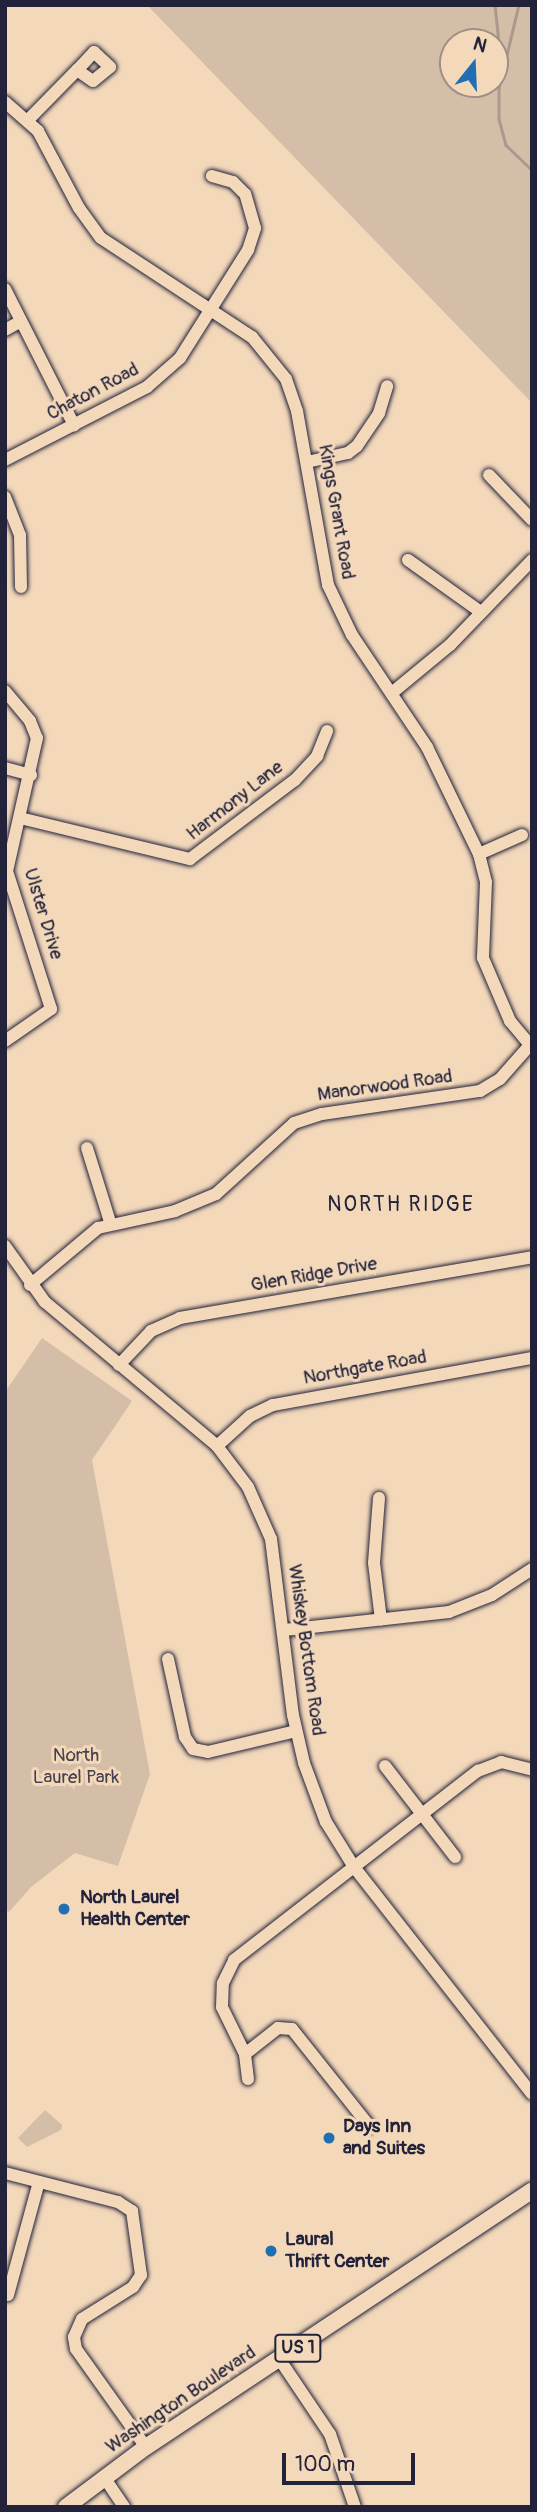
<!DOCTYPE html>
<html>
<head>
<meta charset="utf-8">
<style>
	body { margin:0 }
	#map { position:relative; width:537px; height:2512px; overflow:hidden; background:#f3d8ba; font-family:Pangolin,sans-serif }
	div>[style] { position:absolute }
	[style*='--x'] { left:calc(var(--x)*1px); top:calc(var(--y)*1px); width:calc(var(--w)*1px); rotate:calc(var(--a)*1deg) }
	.green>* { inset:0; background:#d5bea7 }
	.stream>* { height:2.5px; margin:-1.25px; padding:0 1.25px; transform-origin:1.25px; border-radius:1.25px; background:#ab998f }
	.roads { filter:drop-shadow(0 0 2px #22223b) drop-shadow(0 0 2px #22223b) }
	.minor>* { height:12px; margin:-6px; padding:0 6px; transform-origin:6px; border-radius:6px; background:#f3d8ba }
	.major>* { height:16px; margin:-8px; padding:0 8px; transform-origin:8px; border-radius:8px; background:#f3d8ba }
	.dots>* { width:19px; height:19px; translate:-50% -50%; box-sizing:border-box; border:4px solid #f3d8ba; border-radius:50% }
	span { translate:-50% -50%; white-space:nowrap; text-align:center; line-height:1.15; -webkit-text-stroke:6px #f3d8ba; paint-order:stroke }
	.shield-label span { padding:2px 5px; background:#f3d8ba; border:2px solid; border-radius:5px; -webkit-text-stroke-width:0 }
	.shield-label { font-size:18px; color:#22223b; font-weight:700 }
	.street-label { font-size:19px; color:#22223b }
	.park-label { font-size:19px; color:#464151 }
	.poi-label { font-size:19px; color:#22223b; font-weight:700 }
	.left { translate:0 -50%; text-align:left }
	.neighbourhood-label { font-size:21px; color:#22223b; letter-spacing:2px }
	.frame { position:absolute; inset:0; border:7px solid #22223b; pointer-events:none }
	.north { position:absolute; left:439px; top:28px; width:70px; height:70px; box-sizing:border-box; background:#f3d8ba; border:2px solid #9f8f87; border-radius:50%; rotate:18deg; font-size:19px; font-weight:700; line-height:28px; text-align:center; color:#22223b }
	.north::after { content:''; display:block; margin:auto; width:24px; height:32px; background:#1f6fb2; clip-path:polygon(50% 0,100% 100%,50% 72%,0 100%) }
	.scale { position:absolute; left:282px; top:2453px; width:133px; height:32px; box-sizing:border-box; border:4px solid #22223b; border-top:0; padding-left:9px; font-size:21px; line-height:24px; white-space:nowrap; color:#22223b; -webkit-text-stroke:5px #f3d8ba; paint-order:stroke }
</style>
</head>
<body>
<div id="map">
	<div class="green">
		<div style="clip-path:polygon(evenodd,147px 5px,532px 5px,532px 403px,147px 5px,453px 42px,495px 42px,495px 84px,453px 84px,453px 42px)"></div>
		<div style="clip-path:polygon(42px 1338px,132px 1401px,92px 1460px,150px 1774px,118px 1866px,75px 1853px,31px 1887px,9px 1912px,5px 1910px,5px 1392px)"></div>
		<div style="clip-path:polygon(45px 2110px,62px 2125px,61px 2130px,27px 2147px,18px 2138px)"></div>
	</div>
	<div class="stream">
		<div style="--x:495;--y:5;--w:66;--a:83.9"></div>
		<div style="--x:519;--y:5;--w:85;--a:103.5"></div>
		<div style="--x:499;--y:88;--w:31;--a:90"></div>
		<div style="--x:499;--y:119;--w:27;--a:75"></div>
		<div style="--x:506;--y:145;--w:36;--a:44"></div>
	</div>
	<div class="roads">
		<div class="minor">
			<div style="--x:5;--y:102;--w:44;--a:41.3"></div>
			<div style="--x:38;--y:131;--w:87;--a:62"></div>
			<div style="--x:79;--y:208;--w:37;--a:54"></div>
			<div style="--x:101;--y:238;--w:181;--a:33.3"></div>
			<div style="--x:252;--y:337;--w:54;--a:51"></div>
			<div style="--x:286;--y:379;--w:34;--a:71"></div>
			<div style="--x:297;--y:411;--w:177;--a:79.9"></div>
			<div style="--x:328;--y:585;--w:55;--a:64.4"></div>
			<div style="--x:352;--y:635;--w:135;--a:56.2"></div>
			<div style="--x:427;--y:747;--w:119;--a:64.1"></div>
			<div style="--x:479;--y:854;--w:29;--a:76"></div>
			<div style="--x:486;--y:882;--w:76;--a:92.3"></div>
			<div style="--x:483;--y:958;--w:69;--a:66.8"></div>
			<div style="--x:510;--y:1021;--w:34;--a:50"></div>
			<div style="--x:29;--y:119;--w:69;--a:-45.6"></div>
			<div style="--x:77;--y:70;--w:19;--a:35"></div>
			<div style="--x:93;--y:81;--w:22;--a:-39"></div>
			<div style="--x:110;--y:67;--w:22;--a:-137"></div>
			<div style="--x:94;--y:52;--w:25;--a:133"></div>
			<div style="--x:5;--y:289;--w:153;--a:63.1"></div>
			<div style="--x:5;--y:330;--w:18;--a:-29"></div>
			<div style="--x:5;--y:460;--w:160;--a:-27.2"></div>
			<div style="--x:147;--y:387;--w:44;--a:-41.3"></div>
			<div style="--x:180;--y:358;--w:128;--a:-57.8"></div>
			<div style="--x:248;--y:250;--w:23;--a:-72"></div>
			<div style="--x:255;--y:228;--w:35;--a:-106"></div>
			<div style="--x:245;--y:194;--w:17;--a:-135"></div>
			<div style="--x:233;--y:182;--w:22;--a:-164"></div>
			<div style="--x:307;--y:462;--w:42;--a:-12.4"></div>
			<div style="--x:348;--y:453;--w:11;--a:-38"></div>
			<div style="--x:357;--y:446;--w:40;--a:-56"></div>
			<div style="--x:379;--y:413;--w:28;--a:-73"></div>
			<div style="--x:489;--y:475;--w:62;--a:46.3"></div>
			<div style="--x:5;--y:497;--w:41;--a:68.5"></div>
			<div style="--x:20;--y:535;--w:52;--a:88.9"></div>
			<div style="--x:408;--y:560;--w:90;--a:35.5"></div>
			<div style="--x:5;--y:691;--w:39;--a:50"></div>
			<div style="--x:30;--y:721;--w:18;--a:68"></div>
			<div style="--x:37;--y:738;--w:136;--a:102.7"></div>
			<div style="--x:7;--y:871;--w:145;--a:72.3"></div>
			<div style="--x:51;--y:1009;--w:56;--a:145.2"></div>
			<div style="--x:393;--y:692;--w:74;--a:-39.5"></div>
			<div style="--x:450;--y:645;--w:118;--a:-46"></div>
			<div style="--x:5;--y:768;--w:27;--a:15"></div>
			<div style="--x:20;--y:818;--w:175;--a:13.6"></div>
			<div style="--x:190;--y:859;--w:131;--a:-37"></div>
			<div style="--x:295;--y:780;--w:33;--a:-47"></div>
			<div style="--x:317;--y:756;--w:27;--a:-68"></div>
			<div style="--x:479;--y:854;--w:47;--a:-23.8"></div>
			<div style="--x:87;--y:1148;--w:77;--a:72.7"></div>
			<div style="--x:5;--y:1246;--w:69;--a:54.5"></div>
			<div style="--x:45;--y:1302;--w:224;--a:39.9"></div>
			<div style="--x:217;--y:1446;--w:51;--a:52.9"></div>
			<div style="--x:248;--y:1487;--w:57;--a:66.1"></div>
			<div style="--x:271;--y:1539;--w:177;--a:82.9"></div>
			<div style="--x:293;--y:1715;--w:49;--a:77.1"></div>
			<div style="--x:304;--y:1763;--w:63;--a:69.6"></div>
			<div style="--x:326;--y:1822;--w:53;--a:58.1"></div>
			<div style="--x:354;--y:1867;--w:288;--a:51.9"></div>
			<div style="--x:30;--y:1285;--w:89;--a:-40"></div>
			<div style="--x:98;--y:1228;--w:79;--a:-12.4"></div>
			<div style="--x:175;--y:1211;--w:44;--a:-22.5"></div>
			<div style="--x:216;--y:1194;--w:105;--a:-42.3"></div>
			<div style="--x:294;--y:1123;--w:29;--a:-18"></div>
			<div style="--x:322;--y:1114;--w:160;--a:-8.3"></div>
			<div style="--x:480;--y:1091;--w:23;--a:-31"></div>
			<div style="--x:500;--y:1079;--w:45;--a:-48.6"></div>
			<div style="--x:119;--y:1365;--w:47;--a:-46.7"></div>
			<div style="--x:151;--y:1331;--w:32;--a:-24"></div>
			<div style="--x:180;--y:1318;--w:357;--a:-9.8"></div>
			<div style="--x:217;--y:1446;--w:45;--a:-42.3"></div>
			<div style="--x:250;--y:1416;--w:25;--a:-26"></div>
			<div style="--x:273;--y:1405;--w:263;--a:-10.3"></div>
			<div style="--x:379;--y:1498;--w:65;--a:94.4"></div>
			<div style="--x:374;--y:1563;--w:57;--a:83"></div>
			<div style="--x:284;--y:1630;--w:166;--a:-6.2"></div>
			<div style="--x:449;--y:1612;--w:46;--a:-21.6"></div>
			<div style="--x:492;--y:1595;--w:48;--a:-33"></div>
			<div style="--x:168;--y:1659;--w:80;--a:77.7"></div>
			<div style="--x:185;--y:1737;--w:14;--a:56"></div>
			<div style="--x:193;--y:1749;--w:15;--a:11"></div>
			<div style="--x:208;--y:1752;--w:90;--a:-13.4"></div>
			<div style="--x:385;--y:1766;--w:115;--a:52.4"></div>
			<div style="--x:245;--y:2054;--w:42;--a:-38.2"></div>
			<div style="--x:278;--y:2028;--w:14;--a:4"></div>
			<div style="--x:292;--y:2029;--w:125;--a:51.5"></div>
			<div style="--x:248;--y:2079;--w:25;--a:-97"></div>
			<div style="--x:245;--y:2054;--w:52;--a:-116.1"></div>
			<div style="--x:222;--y:2007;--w:24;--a:-88"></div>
			<div style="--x:223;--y:1983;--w:25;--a:-64"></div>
			<div style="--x:234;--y:1960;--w:309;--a:-37.8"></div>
			<div style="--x:478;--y:1771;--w:25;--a:-21"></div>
			<div style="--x:501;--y:1762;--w:32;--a:14"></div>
			<div style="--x:5;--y:2173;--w:117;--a:14.4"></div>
			<div style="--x:118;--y:2202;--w:17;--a:33"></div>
			<div style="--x:132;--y:2211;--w:65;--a:82"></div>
			<div style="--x:141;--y:2275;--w:14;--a:124"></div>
			<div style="--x:133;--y:2287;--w:60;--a:147.9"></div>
			<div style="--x:82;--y:2319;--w:20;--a:114"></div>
			<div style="--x:74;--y:2337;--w:12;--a:81"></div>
			<div style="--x:76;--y:2349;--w:120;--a:54.5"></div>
			<div style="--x:8;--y:2295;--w:117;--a:-74.7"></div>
			<div style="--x:280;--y:2360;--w:89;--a:56"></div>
			<div style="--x:330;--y:2434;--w:77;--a:71.1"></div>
			<div style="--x:104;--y:2477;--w:36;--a:56"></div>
		</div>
		<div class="major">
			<div style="--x:66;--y:2507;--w:100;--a:-36.9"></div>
			<div style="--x:146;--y:2447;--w:463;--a:-33.6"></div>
		</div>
	</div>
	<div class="dots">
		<div style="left:64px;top:1909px;background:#1f6fb2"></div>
		<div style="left:329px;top:2138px;background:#1f6fb2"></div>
		<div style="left:271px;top:2251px;background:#1f6fb2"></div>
	</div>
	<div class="shield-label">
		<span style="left:298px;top:2348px">US 1</span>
	</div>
	<div class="street-label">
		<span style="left:93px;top:392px;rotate:-28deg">Chaton Road</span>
		<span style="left:336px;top:512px;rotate:80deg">Kings Grant Road</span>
		<span style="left:235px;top:801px;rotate:-38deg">Harmony Lane</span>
		<span style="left:43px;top:914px;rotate:73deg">Ulster Drive</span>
		<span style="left:385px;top:1086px;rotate:-8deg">Manorwood Road</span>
		<span style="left:314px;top:1275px;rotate:-10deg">Glen Ridge Drive</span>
		<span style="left:365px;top:1368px;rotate:-10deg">Northgate Road</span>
		<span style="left:306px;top:1650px;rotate:82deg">Whiskey Bottom Road</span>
		<span style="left:181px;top:2400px;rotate:-34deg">Washington Boulevard</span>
	</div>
	<div class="park-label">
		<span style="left:76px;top:1767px">North<br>Laurel Park</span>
	</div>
	<div class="poi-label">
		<span class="left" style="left:80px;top:1909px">North Laurel<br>Health Center</span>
		<span class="left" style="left:343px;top:2138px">Days Inn<br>and Suites</span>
		<span class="left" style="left:285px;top:2251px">Laural<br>Thrift Center</span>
	</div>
	<div class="neighbourhood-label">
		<span style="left:401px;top:1205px">NORTH RIDGE</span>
	</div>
	<div class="frame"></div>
	<div class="north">N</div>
	<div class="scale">100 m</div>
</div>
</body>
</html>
